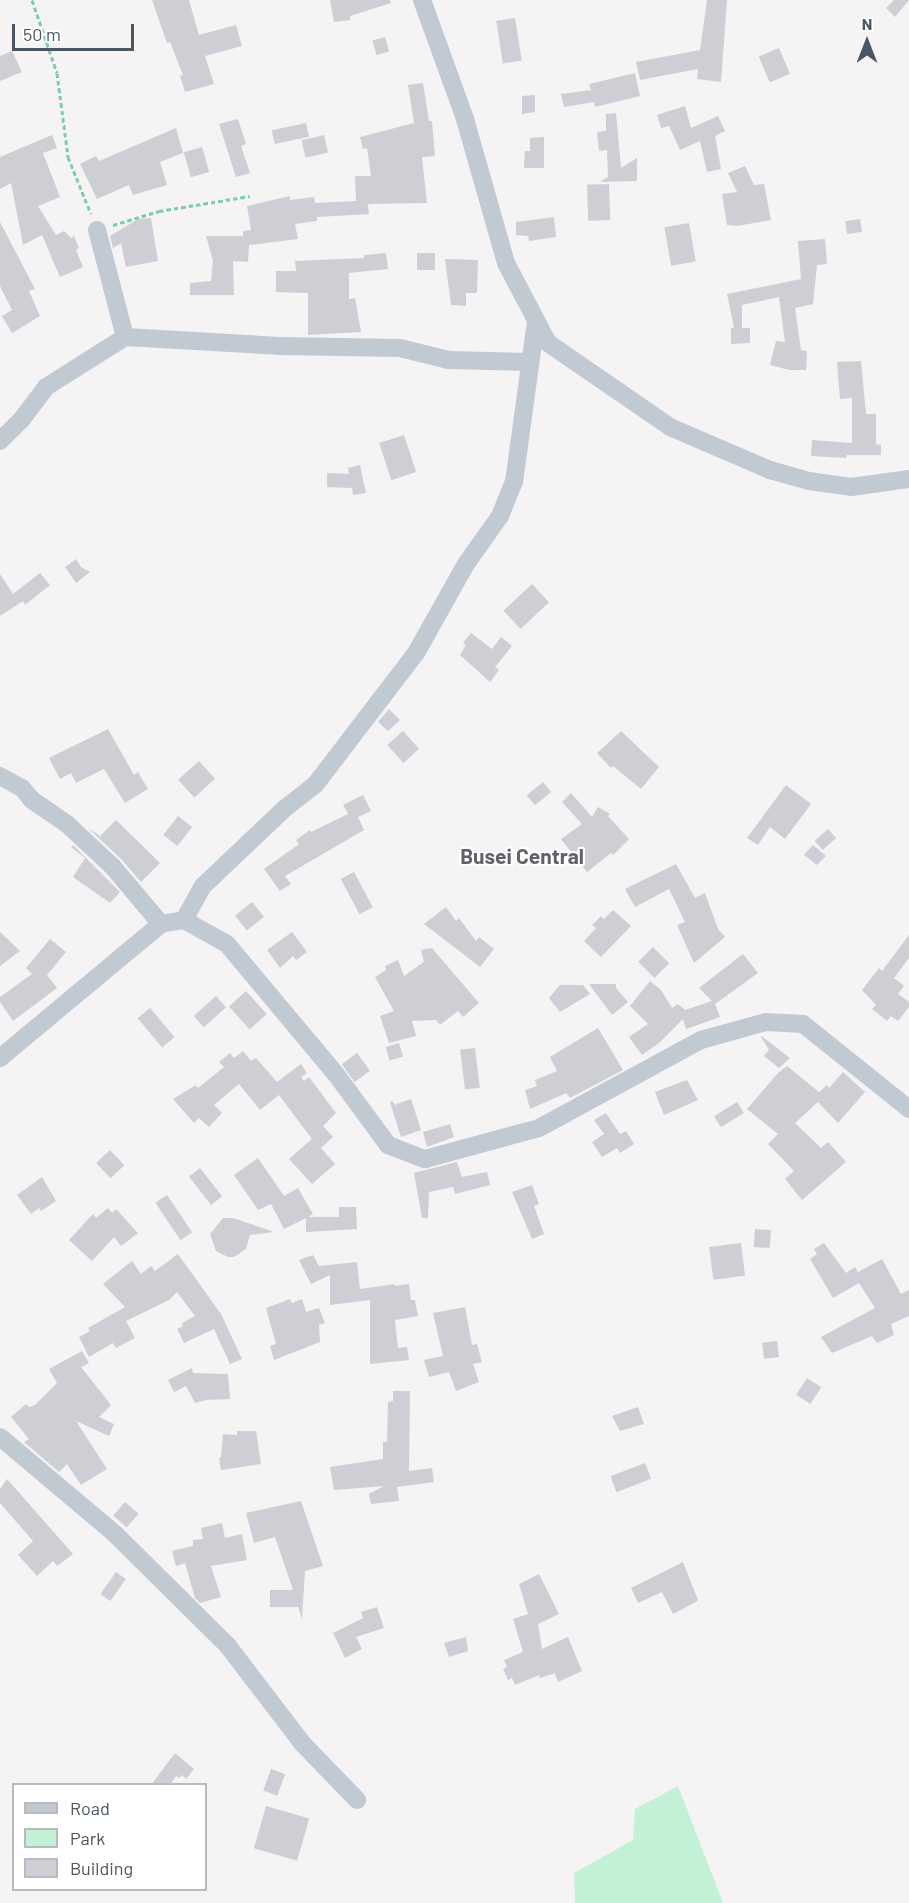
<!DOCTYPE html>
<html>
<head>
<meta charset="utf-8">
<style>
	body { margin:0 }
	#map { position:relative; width:909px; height:1903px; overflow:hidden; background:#f5f3f3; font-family:Barlow,sans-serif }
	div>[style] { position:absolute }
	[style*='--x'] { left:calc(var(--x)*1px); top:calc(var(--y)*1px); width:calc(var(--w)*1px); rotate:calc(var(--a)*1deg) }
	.green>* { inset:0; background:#c3f1d5 }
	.building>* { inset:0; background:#cdcfd5; transform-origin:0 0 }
	.path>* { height:3px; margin-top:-1.5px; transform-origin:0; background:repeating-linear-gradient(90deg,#7ad0a6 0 4.5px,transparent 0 7.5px) }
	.minor>* { height:18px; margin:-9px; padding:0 9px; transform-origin:9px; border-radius:9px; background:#c1cad2 }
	span { translate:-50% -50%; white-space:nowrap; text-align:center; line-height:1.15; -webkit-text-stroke:4.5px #fff; paint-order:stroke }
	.quarter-label { font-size:21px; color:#5f6368; font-weight:700 }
	.legend { position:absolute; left:12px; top:1783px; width:195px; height:108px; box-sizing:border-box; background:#fff; border:2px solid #b7bbc0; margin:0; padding:8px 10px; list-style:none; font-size:18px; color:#4a5661 }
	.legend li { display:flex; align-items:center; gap:12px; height:30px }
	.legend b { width:30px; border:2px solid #b7bbc0 }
	.north { position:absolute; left:837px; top:12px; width:60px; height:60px; -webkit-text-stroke:4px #fff; paint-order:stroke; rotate:0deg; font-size:16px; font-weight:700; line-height:24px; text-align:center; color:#4a5661 }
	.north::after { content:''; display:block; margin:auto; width:21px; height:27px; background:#4a5661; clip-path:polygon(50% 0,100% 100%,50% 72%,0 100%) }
	.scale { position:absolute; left:12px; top:24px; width:122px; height:27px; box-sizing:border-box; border:3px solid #4a5661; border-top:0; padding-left:8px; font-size:18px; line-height:21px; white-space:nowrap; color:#4a5661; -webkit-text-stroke:4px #fff; paint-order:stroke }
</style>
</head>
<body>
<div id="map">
	<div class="green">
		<div style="clip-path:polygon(678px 1786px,723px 1903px,575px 1903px,574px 1873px,633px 1840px,635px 1809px)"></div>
	</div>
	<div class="building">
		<div style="clip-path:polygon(152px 0,189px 0,199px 35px,236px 25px,242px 46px,205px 56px,214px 84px,185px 92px,180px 76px,183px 75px,170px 42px,167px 43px)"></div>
		<div style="clip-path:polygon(330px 0,390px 0,391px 3px,350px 16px,350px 20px,334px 22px)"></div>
		<div style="clip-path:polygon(707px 0,727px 0,721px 82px,697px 79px,698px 69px,640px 80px,636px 62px,700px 50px)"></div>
		<div style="clip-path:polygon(894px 0,909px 0,895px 17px,886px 8px)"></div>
		<div style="left:515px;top:18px;width:43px;height:19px;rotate:81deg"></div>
		<div style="left:385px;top:37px;width:15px;height:13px;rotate:74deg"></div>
		<div style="left:779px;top:48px;width:28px;height:22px;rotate:67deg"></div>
		<div style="clip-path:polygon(12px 51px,22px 72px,0 81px,0 56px)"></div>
		<div style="clip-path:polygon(635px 73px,640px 96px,595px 107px,594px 102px,564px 107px,561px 94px,591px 90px,589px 84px)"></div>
		<div style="clip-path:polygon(423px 83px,429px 121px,432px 121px,435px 156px,422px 157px,427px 203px,368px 204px,369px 214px,317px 217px,317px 221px,295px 224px,298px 239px,249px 245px,248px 262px,233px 261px,234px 295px,190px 295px,190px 283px,211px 281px,213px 261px,206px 236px,243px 236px,243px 231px,251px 230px,247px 206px,290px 196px,290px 200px,314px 197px,315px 203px,356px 201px,355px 176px,371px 176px,367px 148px,363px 149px,360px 137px,414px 123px,408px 85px)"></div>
		<div style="clip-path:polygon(535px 95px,535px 112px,522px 114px,522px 96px)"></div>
		<div style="clip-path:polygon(685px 106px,691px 128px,718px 116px,725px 131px,715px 136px,721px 169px,707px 172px,700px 141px,680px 150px,669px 126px,661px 128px,657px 115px)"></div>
		<div style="clip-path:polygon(616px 113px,621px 168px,637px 158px,637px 181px,600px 182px,608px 177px,607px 150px,599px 151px,597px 132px,606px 131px,606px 114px)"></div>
		<div style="clip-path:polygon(238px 119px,246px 144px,241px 146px,250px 173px,236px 177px,219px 124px)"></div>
		<div style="left:306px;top:123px;width:14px;height:35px;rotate:78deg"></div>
		<div style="clip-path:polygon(176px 128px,183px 153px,160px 162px,167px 185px,133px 195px,129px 185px,97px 199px,80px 164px,96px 156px,99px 161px)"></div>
		<div style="clip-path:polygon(52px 135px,57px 148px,43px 153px,60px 197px,38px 206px,56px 235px,64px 231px,71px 238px,74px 236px,79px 248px,76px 250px,83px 267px,60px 277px,42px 235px,23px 245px,11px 183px,0 189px,0 157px)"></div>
		<div style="left:324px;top:135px;width:18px;height:23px;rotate:77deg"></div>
		<div style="clip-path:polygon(544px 137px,544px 168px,524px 168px,525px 151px,530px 151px,530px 138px)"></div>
		<div style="left:202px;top:147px;width:26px;height:19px;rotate:74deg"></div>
		<div style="clip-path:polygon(745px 166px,754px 185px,764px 184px,771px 220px,737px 226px,727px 225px,722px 194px,737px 192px,728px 173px)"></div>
		<div style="left:609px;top:184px;width:36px;height:22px;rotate:88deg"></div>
		<div style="clip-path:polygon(554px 217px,556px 237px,529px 241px,528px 236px,516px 235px,516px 222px)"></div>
		<div style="clip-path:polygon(151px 218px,158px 261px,126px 267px,121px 243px,113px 248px,110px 236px,138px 219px)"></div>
		<div style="left:860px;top:219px;width:13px;height:15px;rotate:81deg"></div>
		<div style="clip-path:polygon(0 222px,35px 289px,29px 291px,40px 316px,12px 333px,2px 316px,12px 310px,0 286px)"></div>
		<div style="left:689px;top:223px;width:39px;height:25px;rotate:80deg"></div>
		<div style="clip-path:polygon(825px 239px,827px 264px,817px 265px,813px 304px,795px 308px,801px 350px,807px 351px,806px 370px,789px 370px,770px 365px,776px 341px,785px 342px,779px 297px,742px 305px,742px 328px,750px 328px,750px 343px,731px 344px,731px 328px,734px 328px,727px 294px,801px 279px,798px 241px)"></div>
		<div style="clip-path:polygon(386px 253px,388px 269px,349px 273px,349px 299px,355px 298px,361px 332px,308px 335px,308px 293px,276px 292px,276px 271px,296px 271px,295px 261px,364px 258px,364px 255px)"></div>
		<div style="left:417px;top:253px;width:18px;height:17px"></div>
		<div style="clip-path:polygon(445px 259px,478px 260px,477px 293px,466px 293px,466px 306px,451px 305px)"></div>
		<div style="clip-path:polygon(861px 361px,866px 414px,876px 414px,876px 444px,881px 445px,881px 455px,847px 455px,846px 458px,811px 456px,812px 440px,852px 443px,852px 398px,840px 399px,837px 362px)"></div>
		<div style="left:404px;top:435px;width:39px;height:26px;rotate:72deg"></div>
		<div style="clip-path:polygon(360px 465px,366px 493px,353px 495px,352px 488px,327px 487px,327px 473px,349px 474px,348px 468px)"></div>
		<div style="clip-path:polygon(76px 559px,81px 567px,90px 572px,76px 583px,65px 567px)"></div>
		<div style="clip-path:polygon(40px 573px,50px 585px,25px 605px,23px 601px,0 616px,0 574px,13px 594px)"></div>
		<div style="left:532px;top:584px;width:25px;height:39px;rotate:47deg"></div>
		<div style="clip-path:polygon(471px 633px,492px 649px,501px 637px,512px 646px,495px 667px,499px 670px,490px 682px,460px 655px,466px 645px,463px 643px)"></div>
		<div style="clip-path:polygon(389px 709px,400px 720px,388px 731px,378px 722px)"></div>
		<div style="clip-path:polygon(108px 729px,134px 775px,138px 772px,148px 789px,125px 803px,104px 769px,76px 783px,71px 773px,60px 779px,49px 758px)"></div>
		<div style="left:403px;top:731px;width:24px;height:21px;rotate:48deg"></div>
		<div style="clip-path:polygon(621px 731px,659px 767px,641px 789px,613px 766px,611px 768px,597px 753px)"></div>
		<div style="left:199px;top:761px;width:24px;height:28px;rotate:48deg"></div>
		<div style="left:543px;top:782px;width:13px;height:21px;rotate:51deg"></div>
		<div style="clip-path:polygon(786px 785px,811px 804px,785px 839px,770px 827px,758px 845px,747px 838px)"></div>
		<div style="clip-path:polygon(571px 793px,592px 817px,598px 807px,610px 814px,608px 816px,629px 839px,613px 855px,611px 853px,587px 872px,561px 839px,582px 824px,562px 802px)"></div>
		<div style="clip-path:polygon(363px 795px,371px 811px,358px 817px,364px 830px,285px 876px,291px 884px,280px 891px,264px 869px,299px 844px,296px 840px,310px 830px,311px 832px,348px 814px,343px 805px)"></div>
		<div style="left:178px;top:816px;width:18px;height:24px;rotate:38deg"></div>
		<div style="clip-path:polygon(116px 820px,160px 863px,141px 882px,121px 859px,88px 828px,102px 837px,101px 835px)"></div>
		<div style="left:828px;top:829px;width:12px;height:18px;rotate:48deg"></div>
		<div style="clip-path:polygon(73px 845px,120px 892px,110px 903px,73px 877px,85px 858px,71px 847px)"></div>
		<div style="clip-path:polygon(813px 845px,826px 856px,817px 865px,804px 855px)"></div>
		<div style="clip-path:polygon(676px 864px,695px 898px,705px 893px,718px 929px,725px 937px,694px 963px,677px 925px,685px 922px,669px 889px,635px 907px,625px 889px)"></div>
		<div style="left:354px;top:872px;width:40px;height:15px;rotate:62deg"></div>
		<div style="left:252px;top:902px;width:19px;height:22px;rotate:51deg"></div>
		<div style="clip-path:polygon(446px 907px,456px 921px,459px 918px,476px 941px,479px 937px,494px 949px,480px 967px,424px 924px)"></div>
		<div style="clip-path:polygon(613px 910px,631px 926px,601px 957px,584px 941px,596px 928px,592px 925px,601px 916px,604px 919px)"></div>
		<div style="clip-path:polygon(0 932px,20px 951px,0 966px)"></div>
		<div style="clip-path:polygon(292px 932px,307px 952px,296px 960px,293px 956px,280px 968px,267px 950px)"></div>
		<div style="clip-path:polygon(909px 935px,909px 958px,894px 978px,904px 986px,898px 994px,909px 1002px,909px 1007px,898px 1021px,891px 1016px,887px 1021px,872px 1009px,876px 1005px,862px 990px,879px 968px,882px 971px)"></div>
		<div style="clip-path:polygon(50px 939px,66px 952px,47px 975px,57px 988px,13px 1021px,0 1002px,0 997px,32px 974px,26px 968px)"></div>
		<div style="left:653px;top:947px;width:23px;height:21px;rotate:45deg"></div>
		<div style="clip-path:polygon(432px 948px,479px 1003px,463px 1017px,458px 1011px,440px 1025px,436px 1020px,412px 1021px,416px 1036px,389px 1043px,380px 1016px,394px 1011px,375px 977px,386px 970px,385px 966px,398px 960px,404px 976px,424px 962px,421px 950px)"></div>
		<div style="clip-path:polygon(743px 954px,758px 973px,715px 1004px,720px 1017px,686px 1029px,683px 1019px,659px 1043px,642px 1055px,629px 1037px,648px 1024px,630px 1006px,650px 981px,661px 990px,672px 1008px,678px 1004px,685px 1010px,712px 1001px,699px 988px)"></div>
		<div style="clip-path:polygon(589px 984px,616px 984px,616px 988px,628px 1002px,612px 1015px)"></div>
		<div style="clip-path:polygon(560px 985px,583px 985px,590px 994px,560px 1012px,549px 998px)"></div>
		<div style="left:246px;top:991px;width:31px;height:23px;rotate:48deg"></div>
		<div style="left:216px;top:996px;width:15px;height:30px;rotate:48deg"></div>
		<div style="left:150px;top:1008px;width:38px;height:16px;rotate:50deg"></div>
		<div style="clip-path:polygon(598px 1028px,623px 1070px,570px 1098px,566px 1093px,530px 1109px,525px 1090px,537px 1086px,535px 1080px,557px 1071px,550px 1057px)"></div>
		<div style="clip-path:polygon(760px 1035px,790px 1058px,779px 1068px,764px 1056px,769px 1050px)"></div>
		<div style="left:399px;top:1043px;width:14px;height:14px;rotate:73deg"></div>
		<div style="left:475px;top:1048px;width:40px;height:15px;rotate:83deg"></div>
		<div style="clip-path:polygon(243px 1051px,251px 1061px,256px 1058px,277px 1082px,301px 1064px,307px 1073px,301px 1077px,304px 1081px,309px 1077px,336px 1113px,323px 1126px,333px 1137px,321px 1148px,335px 1164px,312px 1184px,289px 1159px,312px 1139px,279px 1095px,260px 1110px,239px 1084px,214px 1105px,222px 1113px,209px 1127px,199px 1118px,194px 1123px,173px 1099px,196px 1085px,198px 1088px,224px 1067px,219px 1062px,230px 1053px,234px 1058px)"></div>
		<div style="left:357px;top:1053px;width:22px;height:19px;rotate:54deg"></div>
		<div style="clip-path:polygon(787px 1066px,819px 1092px,827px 1085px,829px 1088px,843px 1072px,865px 1092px,838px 1123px,818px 1102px,795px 1123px,821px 1148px,828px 1142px,846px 1162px,802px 1200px,785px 1179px,794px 1171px,768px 1144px,778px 1134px,747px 1109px,778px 1073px)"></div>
		<div style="clip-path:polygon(687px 1080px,698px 1100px,664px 1115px,655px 1092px)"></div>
		<div style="clip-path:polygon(411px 1099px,421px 1130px,401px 1137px,390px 1102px,392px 1101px,398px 1108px,396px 1104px)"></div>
		<div style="left:737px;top:1102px;width:13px;height:27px;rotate:58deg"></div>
		<div style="clip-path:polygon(606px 1113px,620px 1134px,626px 1131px,634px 1144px,620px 1153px,617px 1148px,602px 1157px,592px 1142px,604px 1134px,594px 1120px)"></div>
		<div style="clip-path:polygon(450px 1124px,454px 1137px,427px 1147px,423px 1132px)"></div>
		<div style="left:110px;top:1150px;width:21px;height:19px;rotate:47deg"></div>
		<div style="clip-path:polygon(258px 1158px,284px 1196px,298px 1188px,313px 1214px,308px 1217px,339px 1217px,339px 1207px,356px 1207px,357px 1229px,306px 1232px,306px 1218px,284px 1229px,271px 1204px,258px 1210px,234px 1175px)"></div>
		<div style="clip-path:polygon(457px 1162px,462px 1177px,487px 1172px,490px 1185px,455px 1194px,453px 1187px,429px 1192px,428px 1218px,422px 1218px,414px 1173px)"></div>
		<div style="left:200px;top:1168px;width:36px;height:14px;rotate:52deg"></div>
		<div style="clip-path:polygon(42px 1177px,56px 1201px,41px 1211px,39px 1208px,31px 1214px,17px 1195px)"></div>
		<div style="clip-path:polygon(532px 1185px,539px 1204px,534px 1206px,544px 1234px,532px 1239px,512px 1192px)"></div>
		<div style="left:167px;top:1195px;width:45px;height:14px;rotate:56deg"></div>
		<div style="clip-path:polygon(108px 1208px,112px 1213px,116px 1209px,138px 1233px,121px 1246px,114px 1237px,92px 1261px,69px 1240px,93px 1214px,96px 1218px)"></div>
		<div style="clip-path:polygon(223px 1218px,233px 1218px,274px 1232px,250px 1235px,246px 1249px,234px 1257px,228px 1257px,216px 1251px,210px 1234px)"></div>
		<div style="left:755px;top:1229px;width:16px;height:18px;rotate:4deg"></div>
		<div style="left:741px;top:1243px;width:33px;height:32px;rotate:83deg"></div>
		<div style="clip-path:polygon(824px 1243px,846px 1273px,855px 1267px,858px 1272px,882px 1259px,901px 1294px,909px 1290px,909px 1316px,891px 1324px,894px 1335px,877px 1343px,872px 1336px,832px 1353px,821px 1337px,875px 1308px,859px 1283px,833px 1298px,810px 1259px,817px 1254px,814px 1249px)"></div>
		<div style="clip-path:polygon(178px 1254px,221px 1314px,242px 1359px,230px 1364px,214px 1329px,184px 1343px,177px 1329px,183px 1326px,182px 1323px,195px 1316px,177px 1292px,169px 1300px,126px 1321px,135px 1338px,116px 1348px,113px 1343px,89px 1357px,79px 1337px,90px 1331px,88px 1328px,125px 1307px,103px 1284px,132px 1261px,141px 1274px,151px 1266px,155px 1271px)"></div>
		<div style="clip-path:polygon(313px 1255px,319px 1266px,357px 1262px,360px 1289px,395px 1284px,395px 1286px,409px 1284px,411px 1300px,415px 1300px,418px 1316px,395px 1320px,398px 1348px,407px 1347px,409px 1360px,370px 1364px,370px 1300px,330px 1305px,330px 1275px,311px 1284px,299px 1260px)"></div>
		<div style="clip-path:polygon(290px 1299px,292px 1303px,302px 1299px,306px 1312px,319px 1308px,325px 1323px,319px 1325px,320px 1342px,274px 1360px,270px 1346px,276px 1344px,266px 1308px)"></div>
		<div style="clip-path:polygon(465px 1307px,472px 1345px,477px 1344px,482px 1362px,473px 1364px,479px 1382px,456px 1391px,449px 1372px,429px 1377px,424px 1360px,443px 1356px,433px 1313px)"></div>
		<div style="left:777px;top:1341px;width:16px;height:15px;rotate:83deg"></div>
		<div style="clip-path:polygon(82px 1351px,89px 1363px,81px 1367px,111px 1405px,99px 1417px,114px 1424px,109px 1436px,76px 1421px,107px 1469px,81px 1485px,67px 1464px,59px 1472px,24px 1442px,29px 1439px,11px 1417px,26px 1404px,29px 1407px,35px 1405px,57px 1383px,49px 1369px)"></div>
		<div style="clip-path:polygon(192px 1368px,193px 1373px,228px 1374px,230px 1399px,206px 1400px,195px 1403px,186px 1386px,174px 1392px,168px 1380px)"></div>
		<div style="left:807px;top:1378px;width:17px;height:20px;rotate:33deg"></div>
		<div style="clip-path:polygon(393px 1391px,410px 1391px,409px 1471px,432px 1468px,434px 1482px,397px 1487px,399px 1501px,371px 1504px,369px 1494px,384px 1486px,334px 1490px,330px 1467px,383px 1459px,383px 1442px,387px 1442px,388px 1402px,393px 1401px)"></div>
		<div style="clip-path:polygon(638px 1407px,644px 1424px,620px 1431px,612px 1416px)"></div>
		<div style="clip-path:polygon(237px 1431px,256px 1431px,261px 1464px,221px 1470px,219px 1458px,221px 1457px,223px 1434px,237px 1435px)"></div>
		<div style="left:645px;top:1463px;width:17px;height:37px;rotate:69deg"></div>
		<div style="clip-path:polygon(7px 1479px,73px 1554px,57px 1566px,53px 1561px,37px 1576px,18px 1555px,33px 1541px,0 1503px,0 1489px)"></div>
		<div style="clip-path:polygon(301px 1501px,323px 1566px,305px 1571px,302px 1619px,298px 1607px,270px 1607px,270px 1590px,293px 1590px,275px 1537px,254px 1543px,246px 1513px)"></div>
		<div style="left:125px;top:1502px;width:18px;height:18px;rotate:41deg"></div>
		<div style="clip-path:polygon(222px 1523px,225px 1538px,242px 1534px,247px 1560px,211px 1566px,221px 1597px,200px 1603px,195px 1598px,185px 1563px,176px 1566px,172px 1551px,193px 1546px,193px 1540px,203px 1539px,201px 1528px)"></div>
		<div style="clip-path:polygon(683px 1562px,698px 1600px,696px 1602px,673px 1614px,662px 1592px,638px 1603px,631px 1588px)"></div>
		<div style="left:116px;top:1572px;width:12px;height:27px;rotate:35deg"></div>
		<div style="clip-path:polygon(539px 1574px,559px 1614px,538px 1624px,542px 1649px,568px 1637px,582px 1671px,558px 1682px,555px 1673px,540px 1678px,539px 1675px,515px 1685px,512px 1678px,508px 1680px,503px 1669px,507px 1667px,504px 1660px,523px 1652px,513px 1619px,528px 1614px,519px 1584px)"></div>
		<div style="clip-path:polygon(377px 1607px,384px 1628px,356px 1637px,362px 1649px,345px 1658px,333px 1633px,363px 1618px,361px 1612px)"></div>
		<div style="clip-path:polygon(466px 1637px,468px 1651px,449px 1657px,444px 1643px)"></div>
		<div style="clip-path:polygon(175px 1753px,194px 1769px,186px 1779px,182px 1775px,179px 1778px,176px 1776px,170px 1785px,151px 1785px)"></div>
		<div style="left:271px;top:1769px;width:15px;height:23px;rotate:20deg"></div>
		<div style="left:266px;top:1806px;width:45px;height:44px;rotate:16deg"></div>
	</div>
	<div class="path">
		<div style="--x:32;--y:0;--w:77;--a:71.1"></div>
		<div style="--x:57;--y:73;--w:85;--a:82.5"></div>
		<div style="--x:68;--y:157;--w:61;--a:68"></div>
		<div style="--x:113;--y:225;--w:48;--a:-16.9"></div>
		<div style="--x:159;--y:211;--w:92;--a:-9.4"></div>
	</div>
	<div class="minor">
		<div style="--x:422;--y:0;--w:127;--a:70.1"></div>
		<div style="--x:465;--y:119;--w:150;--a:74.1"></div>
		<div style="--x:506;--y:263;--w:90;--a:62.3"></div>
		<div style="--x:548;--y:343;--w:148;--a:34.5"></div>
		<div style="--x:670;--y:427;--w:109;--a:23.3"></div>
		<div style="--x:770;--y:470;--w:41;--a:15.8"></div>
		<div style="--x:809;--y:481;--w:42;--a:8.1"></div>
		<div style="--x:851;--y:487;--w:59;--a:-7.9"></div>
		<div style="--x:97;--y:230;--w:111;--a:75.3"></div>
		<div style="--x:125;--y:337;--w:154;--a:3.3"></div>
		<div style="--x:279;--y:346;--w:121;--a:0.9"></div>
		<div style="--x:400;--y:348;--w:49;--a:14"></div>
		<div style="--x:448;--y:360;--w:81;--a:1.4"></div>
		<div style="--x:0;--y:441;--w:31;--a:-45"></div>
		<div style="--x:22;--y:419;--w:40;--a:-53"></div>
		<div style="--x:46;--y:387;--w:93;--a:-32.3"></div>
		<div style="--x:0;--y:776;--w:25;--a:29"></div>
		<div style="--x:22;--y:788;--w:16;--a:50"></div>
		<div style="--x:32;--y:800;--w:42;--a:34.4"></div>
		<div style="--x:67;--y:824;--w:63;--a:43.1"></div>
		<div style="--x:113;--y:867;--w:75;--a:49.9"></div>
		<div style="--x:184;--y:920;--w:49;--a:29.2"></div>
		<div style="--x:227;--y:944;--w:168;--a:50.1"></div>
		<div style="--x:335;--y:1073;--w:89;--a:53.6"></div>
		<div style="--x:388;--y:1145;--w:40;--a:21"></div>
		<div style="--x:425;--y:1159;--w:118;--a:-15.2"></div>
		<div style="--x:539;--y:1128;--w:184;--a:-28.5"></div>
		<div style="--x:701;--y:1040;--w:67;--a:-15.5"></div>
		<div style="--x:766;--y:1022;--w:37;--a:3"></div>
		<div style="--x:803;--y:1024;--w:136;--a:38.7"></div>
		<div style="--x:0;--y:1058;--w:209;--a:-39.8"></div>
		<div style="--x:161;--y:924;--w:23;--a:-10"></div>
		<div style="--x:184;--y:920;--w:39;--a:-61"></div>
		<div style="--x:203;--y:886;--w:112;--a:-43.5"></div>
		<div style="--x:284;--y:809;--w:39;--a:-38"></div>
		<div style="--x:315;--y:785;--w:166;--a:-52.6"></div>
		<div style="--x:416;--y:653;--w:102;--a:-60.7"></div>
		<div style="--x:466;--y:564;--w:59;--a:-54.7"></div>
		<div style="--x:500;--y:516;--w:37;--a:-68"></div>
		<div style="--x:514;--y:482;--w:162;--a:-82.2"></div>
		<div style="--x:0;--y:1437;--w:149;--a:40.1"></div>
		<div style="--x:114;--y:1533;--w:161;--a:44.7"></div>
		<div style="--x:228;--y:1646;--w:123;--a:52.6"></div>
		<div style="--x:303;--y:1744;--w:78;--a:46"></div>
	</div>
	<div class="quarter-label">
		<span style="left:522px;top:856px">Busei Central</span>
	</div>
	<ul class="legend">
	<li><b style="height:8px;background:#c1cad2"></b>Road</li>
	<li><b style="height:16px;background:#c3f1d5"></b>Park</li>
	<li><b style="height:16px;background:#cdcfd5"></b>Building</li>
	</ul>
	<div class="north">N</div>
	<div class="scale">50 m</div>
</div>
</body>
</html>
